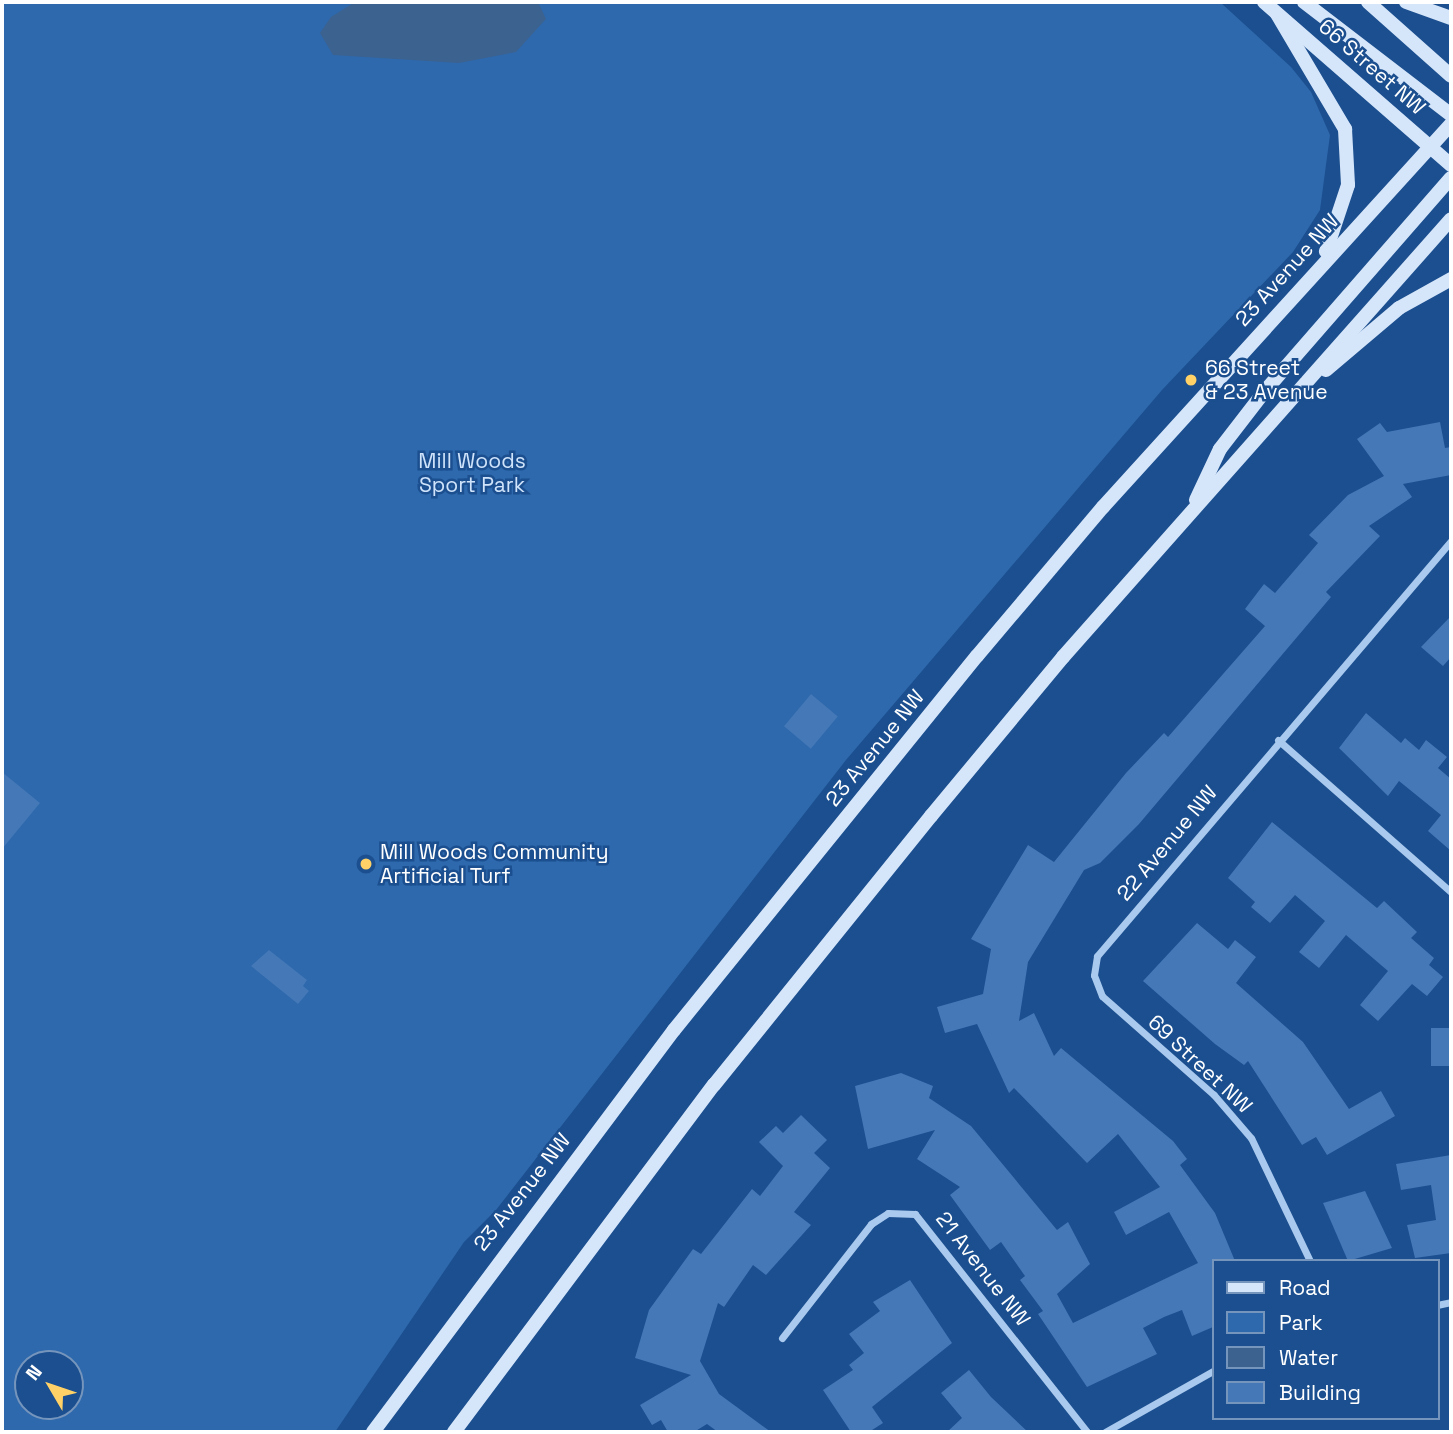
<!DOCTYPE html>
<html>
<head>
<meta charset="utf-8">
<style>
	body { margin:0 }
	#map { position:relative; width:1453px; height:1434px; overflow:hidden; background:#1b4f8f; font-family:"Space Grotesk",sans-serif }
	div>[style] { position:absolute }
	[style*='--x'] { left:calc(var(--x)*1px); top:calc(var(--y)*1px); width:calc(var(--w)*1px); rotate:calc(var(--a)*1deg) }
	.green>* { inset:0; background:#2e69ad }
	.water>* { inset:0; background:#3c6290 }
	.building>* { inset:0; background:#4478b7; transform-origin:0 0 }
	.street>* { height:7px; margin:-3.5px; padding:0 3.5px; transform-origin:3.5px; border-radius:3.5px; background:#a9c9ee }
	.secondary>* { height:14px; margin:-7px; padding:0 7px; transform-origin:7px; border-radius:7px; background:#d6e6fa }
	.dots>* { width:19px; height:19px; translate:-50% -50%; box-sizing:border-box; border:4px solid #1b4f8f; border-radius:50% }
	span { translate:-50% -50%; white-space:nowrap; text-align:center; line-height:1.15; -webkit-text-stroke:5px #1b4f8f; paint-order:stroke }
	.street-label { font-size:21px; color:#fff }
	.poi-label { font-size:21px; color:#fff }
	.left { translate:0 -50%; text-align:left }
	.park-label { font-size:21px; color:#cfe3fa }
	.frame { position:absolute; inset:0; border:4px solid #fff; pointer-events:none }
	.legend { position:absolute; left:1212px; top:1259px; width:228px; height:161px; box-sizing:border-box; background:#1b4f8f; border:2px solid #7695bc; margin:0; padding:9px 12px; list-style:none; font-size:21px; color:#fff }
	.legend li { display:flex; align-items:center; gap:14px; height:35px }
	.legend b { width:35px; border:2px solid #7695bc }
	.north { position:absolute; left:14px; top:1350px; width:70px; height:70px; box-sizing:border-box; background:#1b4f8f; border:2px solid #7695bc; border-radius:50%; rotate:309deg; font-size:19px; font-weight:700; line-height:28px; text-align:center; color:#fff }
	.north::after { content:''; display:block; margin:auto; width:24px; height:32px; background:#ffd166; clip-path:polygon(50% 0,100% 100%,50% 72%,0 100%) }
</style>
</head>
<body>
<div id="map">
	<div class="green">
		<div style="clip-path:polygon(evenodd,2px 2px,1220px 2px,1291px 67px,1311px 92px,1330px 135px,1320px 210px,1293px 252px,1162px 390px,846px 760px,496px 1210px,464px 1242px,335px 1432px,2px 1432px,2px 2px,28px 1364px,70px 1364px,70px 1406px,28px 1406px,28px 1364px)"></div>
	</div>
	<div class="water">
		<div style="clip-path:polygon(355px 2px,538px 2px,546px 19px,516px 52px,459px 63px,333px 55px,320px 33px,331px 17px)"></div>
	</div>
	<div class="building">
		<div style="clip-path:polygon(1440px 422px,1445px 448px,1451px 447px,1451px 475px,1403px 484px,1412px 497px,1369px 526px,1380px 536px,1326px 592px,1331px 597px,1139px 824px,1100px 863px,1084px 870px,1028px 962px,1019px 1021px,1034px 1013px,1054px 1056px,1061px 1048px,1173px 1141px,1187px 1159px,1180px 1165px,1215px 1213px,1235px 1261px,1213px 1261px,1213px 1327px,1192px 1336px,1182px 1310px,1164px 1317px,1143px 1328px,1157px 1354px,1087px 1387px,1038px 1314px,1043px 1311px,1020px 1280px,1025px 1276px,1001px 1242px,990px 1250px,950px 1195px,960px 1187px,917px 1159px,935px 1130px,868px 1149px,855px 1086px,901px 1073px,933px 1086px,929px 1098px,971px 1126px,1057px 1230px,1068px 1222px,1090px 1264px,1057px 1294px,1073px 1323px,1198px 1263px,1169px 1212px,1126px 1235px,1114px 1212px,1160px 1187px,1118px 1134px,1087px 1163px,1014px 1088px,1009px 1093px,977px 1024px,945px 1033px,937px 1007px,983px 994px,991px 949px,971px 939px,1028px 845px,1054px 862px,1126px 773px,1164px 733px,1168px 737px,1265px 626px,1245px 609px,1264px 584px,1275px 593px,1318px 543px,1309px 535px,1348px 495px,1384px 476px,1357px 439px,1380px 423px,1387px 432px)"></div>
		<div style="clip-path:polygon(1451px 616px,1451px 657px,1443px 666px,1421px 647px)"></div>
		<div style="left:811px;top:694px;width:35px;height:42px;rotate:40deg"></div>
		<div style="clip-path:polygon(1366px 713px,1401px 743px,1405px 738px,1419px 750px,1426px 740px,1447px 757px,1438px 768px,1451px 779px,1451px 851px,1428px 831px,1441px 815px,1399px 781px,1388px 796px,1339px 748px)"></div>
		<div style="clip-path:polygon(2px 772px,40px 803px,2px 849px)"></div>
		<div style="clip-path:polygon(1272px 822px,1377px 908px,1384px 901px,1417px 932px,1411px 938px,1434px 958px,1429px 965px,1443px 977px,1427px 996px,1412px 984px,1378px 1021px,1360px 1005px,1388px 971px,1346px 935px,1319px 968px,1299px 952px,1325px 921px,1295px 895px,1270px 923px,1251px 907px,1255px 902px,1228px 878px)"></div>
		<div style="clip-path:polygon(1197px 923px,1228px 949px,1235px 940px,1256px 957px,1236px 983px,1303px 1042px,1349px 1109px,1381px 1091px,1395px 1116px,1327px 1155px,1316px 1137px,1302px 1145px,1248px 1061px,1244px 1065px,1215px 1044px,1143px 981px)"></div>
		<div style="clip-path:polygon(269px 950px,307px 980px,303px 986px,309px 991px,298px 1004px,251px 966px)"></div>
		<div style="left:1431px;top:1028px;width:20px;height:38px"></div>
		<div style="clip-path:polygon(801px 1115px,827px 1140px,814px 1153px,830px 1168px,794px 1212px,811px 1225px,766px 1275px,753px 1265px,724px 1307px,718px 1303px,700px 1361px,719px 1394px,771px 1432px,718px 1432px,707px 1424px,694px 1432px,668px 1432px,661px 1420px,652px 1425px,640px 1405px,691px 1375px,635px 1358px,649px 1310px,693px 1249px,701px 1254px,752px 1189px,760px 1196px,783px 1166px,759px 1142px,776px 1126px,783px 1133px)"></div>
		<div style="clip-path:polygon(1451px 1155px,1451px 1253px,1415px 1258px,1407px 1225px,1436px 1220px,1431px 1185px,1401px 1190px,1396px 1164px)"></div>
		<div style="clip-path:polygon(1365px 1191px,1392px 1248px,1348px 1261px,1323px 1203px)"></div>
		<div style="clip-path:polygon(910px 1280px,952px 1343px,872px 1407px,883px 1423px,869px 1432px,851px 1432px,823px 1390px,853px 1370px,849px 1365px,864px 1353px,849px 1334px,880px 1311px,873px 1302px)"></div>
		<div style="clip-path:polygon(969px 1370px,991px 1397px,1028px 1432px,947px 1432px,962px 1418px,941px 1393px)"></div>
	</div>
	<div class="street">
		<div style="--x:1278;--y:740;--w:230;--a:41.3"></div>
		<div style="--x:1310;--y:1261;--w:136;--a:-115.6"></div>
		<div style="--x:1251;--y:1138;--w:57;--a:-130.7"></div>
		<div style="--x:1214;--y:1095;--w:149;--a:-138.5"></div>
		<div style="--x:1102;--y:996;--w:22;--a:-111"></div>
		<div style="--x:1094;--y:975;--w:19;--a:-81"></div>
		<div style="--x:1097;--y:956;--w:545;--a:-49.54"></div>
		<div style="--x:1437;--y:1305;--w:14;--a:-12"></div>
		<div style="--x:782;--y:1338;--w:145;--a:-52"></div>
		<div style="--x:871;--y:1224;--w:20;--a:-33"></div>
		<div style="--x:888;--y:1213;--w:27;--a:2"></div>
		<div style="--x:915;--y:1214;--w:278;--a:51.7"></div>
		<div style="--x:1105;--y:1432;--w:124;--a:-29.5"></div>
	</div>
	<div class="secondary">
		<div style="--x:1264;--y:2;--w:248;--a:41.1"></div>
		<div style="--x:1304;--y:2;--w:185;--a:37.5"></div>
		<div style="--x:1368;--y:2;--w:111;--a:41.7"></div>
		<div style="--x:1406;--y:2;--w:48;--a:19.6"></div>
		<div style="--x:1277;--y:14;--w:134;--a:59.4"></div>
		<div style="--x:1345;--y:129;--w:56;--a:86.9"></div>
		<div style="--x:1348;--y:185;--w:70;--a:108.4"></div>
		<div style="--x:1326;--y:370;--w:96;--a:-40.3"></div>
		<div style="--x:1399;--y:308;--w:60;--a:-29.1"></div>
		<div style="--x:1196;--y:500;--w:56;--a:-64.8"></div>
		<div style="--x:1220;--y:449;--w:72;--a:-52.3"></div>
		<div style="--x:1264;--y:392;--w:284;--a:-48.9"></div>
		<div style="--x:373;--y:1432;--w:502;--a:-53.18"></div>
		<div style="--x:674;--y:1030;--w:481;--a:-51"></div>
		<div style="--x:977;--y:656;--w:195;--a:-49.8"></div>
		<div style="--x:1103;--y:507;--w:517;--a:-47.74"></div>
		<div style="--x:454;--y:1432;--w:434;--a:-53.2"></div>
		<div style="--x:714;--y:1085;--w:346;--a:-51.1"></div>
		<div style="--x:931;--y:816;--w:207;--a:-50.3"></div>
		<div style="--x:1063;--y:657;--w:585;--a:-48.46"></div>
	</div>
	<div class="dots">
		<div style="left:1191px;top:380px;background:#ffd166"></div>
		<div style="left:366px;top:864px;background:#ffd166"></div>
	</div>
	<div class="street-label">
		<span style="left:1372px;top:67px;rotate:41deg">66 Street NW</span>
		<span style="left:1287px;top:270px;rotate:-48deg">23 Avenue NW</span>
		<span style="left:875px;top:748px;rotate:-51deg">23 Avenue NW</span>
		<span style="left:1167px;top:843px;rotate:-50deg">22 Avenue NW</span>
		<span style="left:1200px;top:1064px;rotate:43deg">69 Street NW</span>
		<span style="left:522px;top:1192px;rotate:-52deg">23 Avenue NW</span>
		<span style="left:983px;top:1269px;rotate:52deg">21 Avenue NW</span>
	</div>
	<div class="poi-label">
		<span class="left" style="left:1205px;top:380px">66 Street<br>&amp; 23 Avenue</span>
		<span class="left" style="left:380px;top:864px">Mill Woods Community<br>Artificial Turf</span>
	</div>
	<div class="park-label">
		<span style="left:472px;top:473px">Mill Woods<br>Sport Park</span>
	</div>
	<div class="frame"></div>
	<ul class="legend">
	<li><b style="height:9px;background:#d6e6fa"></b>Road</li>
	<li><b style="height:19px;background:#2e69ad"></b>Park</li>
	<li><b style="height:19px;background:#3c6290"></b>Water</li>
	<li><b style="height:19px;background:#4478b7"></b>Building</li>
	</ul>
	<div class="north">N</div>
</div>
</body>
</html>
